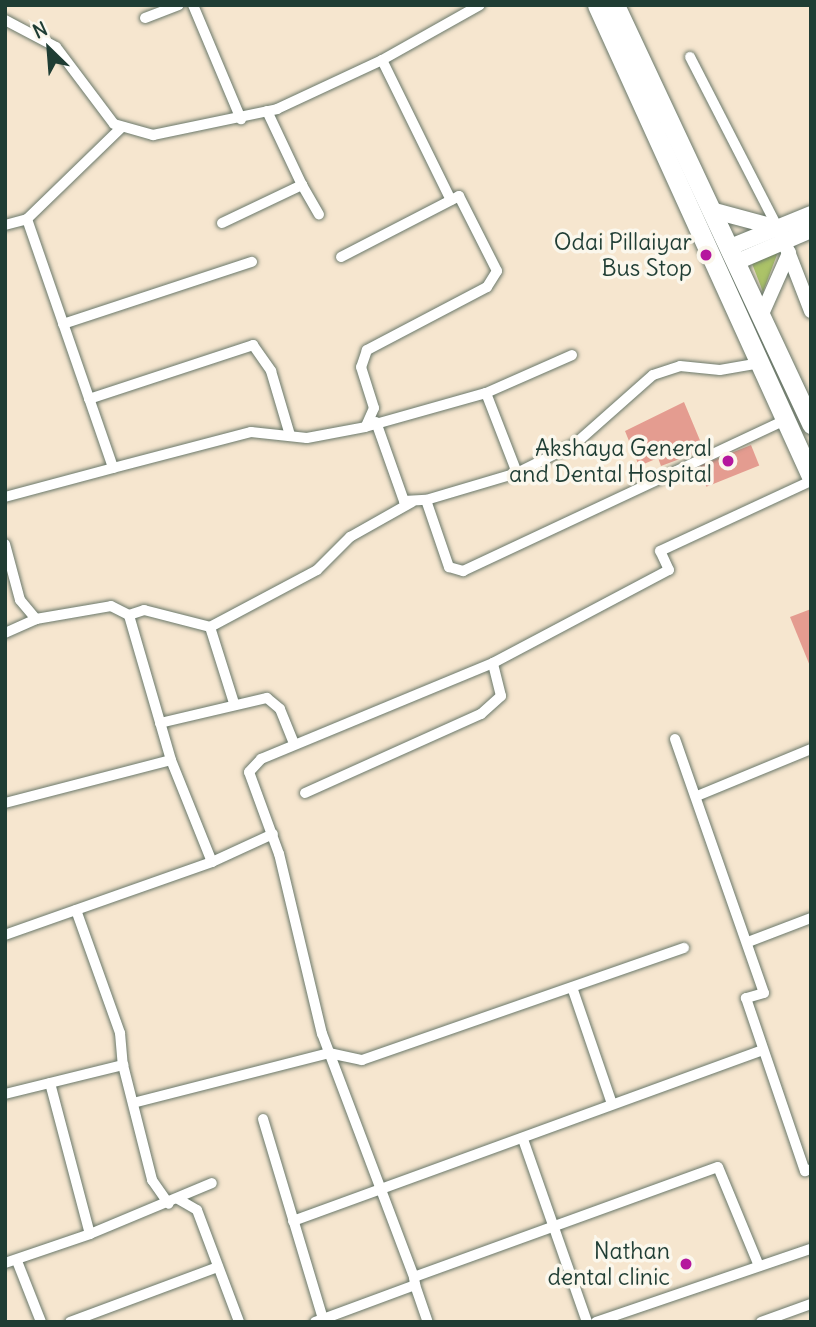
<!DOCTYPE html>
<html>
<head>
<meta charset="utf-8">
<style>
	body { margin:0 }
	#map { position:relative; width:816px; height:1327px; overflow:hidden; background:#f6e6cf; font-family:Delius,sans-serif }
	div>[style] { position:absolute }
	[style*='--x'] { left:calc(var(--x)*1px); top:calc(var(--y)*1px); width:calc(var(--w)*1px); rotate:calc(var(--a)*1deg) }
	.green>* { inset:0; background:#acc368 }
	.building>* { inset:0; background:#e49c90; transform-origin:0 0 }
	.roads { filter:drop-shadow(0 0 2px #6a786a) drop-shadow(0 0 2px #6a786a) }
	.minor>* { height:10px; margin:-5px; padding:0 5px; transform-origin:5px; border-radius:5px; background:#fff }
	.tertiary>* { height:14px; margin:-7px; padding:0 7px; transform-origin:7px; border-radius:7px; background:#fff }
	.secondary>* { height:16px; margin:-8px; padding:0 8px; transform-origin:8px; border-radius:8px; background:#fff }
	.trunk>* { height:19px; margin:-9.5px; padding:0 9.5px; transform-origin:9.5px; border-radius:9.5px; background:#fff }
	.dots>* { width:19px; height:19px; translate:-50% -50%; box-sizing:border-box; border:4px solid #fbf7ec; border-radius:50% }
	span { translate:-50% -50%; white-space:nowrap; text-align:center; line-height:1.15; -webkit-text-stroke:7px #fbf7ec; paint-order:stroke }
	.poi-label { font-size:23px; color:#1f3d34 }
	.right { translate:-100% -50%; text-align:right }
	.frame { position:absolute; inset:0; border:7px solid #1f3d34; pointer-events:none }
	.north { position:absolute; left:14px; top:14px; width:70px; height:70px; -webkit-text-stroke:5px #fbf7ec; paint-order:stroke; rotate:335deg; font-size:19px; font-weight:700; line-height:28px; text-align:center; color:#1f3d34 }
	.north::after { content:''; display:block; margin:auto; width:24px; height:32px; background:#1f3d34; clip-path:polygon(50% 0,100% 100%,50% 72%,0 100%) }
</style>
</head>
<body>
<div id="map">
	<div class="green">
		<div style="clip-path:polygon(778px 252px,763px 292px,751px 261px)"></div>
	</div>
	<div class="building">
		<div style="clip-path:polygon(684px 402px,704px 450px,661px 466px,658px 458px,639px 466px,625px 431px)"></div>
		<div style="left:751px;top:445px;width:22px;height:57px;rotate:68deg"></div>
		<div style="clip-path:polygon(811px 609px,811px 666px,810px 666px,790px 617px)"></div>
	</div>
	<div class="roads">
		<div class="minor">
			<div style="--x:193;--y:5;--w:124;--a:67.2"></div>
			<div style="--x:145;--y:18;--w:36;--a:-21"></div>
			<div style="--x:5;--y:20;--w:58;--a:27.9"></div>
			<div style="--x:56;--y:47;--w:96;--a:53"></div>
			<div style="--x:114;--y:124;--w:41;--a:15.8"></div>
			<div style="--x:153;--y:135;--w:127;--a:-11.8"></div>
			<div style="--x:277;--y:109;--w:116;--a:-25"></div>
			<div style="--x:382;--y:60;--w:156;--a:63.8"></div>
			<div style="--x:690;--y:57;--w:192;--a:62.8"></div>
			<div style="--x:382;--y:60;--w:112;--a:-29.3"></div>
			<div style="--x:267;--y:111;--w:82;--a:64.7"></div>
			<div style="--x:27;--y:219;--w:132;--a:-44.1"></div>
			<div style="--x:222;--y:223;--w:89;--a:-25.4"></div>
			<div style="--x:302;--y:185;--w:34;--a:60"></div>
			<div style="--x:5;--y:225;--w:23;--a:-15"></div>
			<div style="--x:27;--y:219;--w:263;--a:70.9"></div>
			<div style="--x:113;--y:468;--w:143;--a:-14.6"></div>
			<div style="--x:251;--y:432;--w:56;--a:6.1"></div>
			<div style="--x:307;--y:438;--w:59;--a:-10.7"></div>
			<div style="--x:365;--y:427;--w:126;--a:-15.7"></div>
			<div style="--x:486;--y:393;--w:94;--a:-23.8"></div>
			<div style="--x:341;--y:257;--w:133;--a:-27.3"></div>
			<div style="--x:459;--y:196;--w:84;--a:63.1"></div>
			<div style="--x:497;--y:271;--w:19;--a:122"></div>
			<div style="--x:487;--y:287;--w:136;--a:152.3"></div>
			<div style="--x:367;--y:350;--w:18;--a:109"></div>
			<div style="--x:361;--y:367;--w:43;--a:72.4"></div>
			<div style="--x:374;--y:408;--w:20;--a:114"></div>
			<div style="--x:63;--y:324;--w:199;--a:-18.2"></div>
			<div style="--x:486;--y:393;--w:86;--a:68.8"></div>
			<div style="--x:89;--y:399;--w:173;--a:-18.2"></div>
			<div style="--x:253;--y:345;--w:32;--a:55"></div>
			<div style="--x:271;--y:371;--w:67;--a:73.5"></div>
			<div style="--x:376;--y:422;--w:84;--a:70.5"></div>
			<div style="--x:404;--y:501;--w:22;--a:-3"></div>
			<div style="--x:426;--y:500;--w:95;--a:-16.5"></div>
			<div style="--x:517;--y:473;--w:65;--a:-26.6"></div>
			<div style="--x:575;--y:444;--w:104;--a:-41.5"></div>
			<div style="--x:653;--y:375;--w:28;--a:-18"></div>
			<div style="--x:680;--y:366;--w:40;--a:5.7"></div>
			<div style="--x:720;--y:370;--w:41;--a:-9.9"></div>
			<div style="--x:5;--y:497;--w:112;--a:-15"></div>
			<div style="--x:426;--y:500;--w:71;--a:71.1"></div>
			<div style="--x:449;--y:567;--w:15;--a:16"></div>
			<div style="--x:463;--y:571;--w:357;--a:-25.1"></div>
			<div style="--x:5;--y:544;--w:58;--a:75"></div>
			<div style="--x:20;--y:600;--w:25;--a:50"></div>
			<div style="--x:36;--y:619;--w:76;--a:-9.8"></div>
			<div style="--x:111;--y:606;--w:20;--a:27"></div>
			<div style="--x:210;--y:627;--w:80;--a:72.5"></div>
			<div style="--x:5;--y:633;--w:34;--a:-24"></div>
			<div style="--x:160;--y:723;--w:110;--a:-13.2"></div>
			<div style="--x:267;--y:698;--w:17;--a:40"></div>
			<div style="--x:280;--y:709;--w:38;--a:68"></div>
			<div style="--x:675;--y:739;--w:269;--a:70.7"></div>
			<div style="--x:764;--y:993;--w:19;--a:164"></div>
			<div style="--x:746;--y:998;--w:183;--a:71.2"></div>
			<div style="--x:805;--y:1171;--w:6;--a:-18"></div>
			<div style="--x:171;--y:760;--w:151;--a:-106.2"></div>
			<div style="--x:129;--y:615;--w:16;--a:-18"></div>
			<div style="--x:144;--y:610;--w:68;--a:14.4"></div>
			<div style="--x:210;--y:627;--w:121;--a:-28"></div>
			<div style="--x:317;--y:570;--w:47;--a:-45"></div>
			<div style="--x:350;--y:537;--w:71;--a:-29.4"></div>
			<div style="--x:305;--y:793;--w:193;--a:-24.2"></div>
			<div style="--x:481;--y:714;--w:27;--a:-42"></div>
			<div style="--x:501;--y:696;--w:34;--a:-104"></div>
			<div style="--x:697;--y:796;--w:123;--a:-22.4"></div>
			<div style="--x:5;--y:803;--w:171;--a:-14.5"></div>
			<div style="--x:171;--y:760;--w:110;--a:68.1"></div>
			<div style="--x:212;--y:862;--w:219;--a:160.6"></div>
			<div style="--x:212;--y:862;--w:67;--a:-24.7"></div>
			<div style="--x:76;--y:910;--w:131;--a:70.3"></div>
			<div style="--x:120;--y:1033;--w:32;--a:85"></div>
			<div style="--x:748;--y:942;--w:67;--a:-20.9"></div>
			<div style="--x:573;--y:990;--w:117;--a:71.1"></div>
			<div style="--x:50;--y:1083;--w:156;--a:75.2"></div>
			<div style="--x:90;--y:1234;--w:132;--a:-22.7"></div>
			<div style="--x:5;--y:1094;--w:122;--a:-13.8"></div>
			<div style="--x:123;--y:1065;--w:119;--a:75.8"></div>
			<div style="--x:152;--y:1180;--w:29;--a:55"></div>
			<div style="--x:133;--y:1103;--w:202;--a:-14.3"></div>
			<div style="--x:329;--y:1053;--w:34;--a:12"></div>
			<div style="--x:362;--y:1060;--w:341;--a:-19.2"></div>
			<div style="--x:263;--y:1119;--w:209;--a:73.3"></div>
			<div style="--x:524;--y:1142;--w:191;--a:70.7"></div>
			<div style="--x:178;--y:1199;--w:22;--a:30"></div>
			<div style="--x:197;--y:1210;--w:120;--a:69.4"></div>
			<div style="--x:293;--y:1221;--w:500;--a:-19.99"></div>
			<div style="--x:17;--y:1261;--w:66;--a:68.5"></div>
			<div style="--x:5;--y:1263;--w:90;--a:-18.8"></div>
			<div style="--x:414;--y:1277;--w:260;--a:-110.7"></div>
			<div style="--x:322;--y:1034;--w:185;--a:-103.4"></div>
			<div style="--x:279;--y:854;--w:87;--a:-110.1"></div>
			<div style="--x:249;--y:772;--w:18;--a:-47"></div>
			<div style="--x:261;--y:759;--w:251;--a:-22.5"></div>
			<div style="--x:493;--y:663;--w:199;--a:-27.9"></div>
			<div style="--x:669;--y:570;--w:21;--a:-115"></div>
			<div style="--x:660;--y:551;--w:166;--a:-24.9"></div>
			<div style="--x:415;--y:1285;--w:8;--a:-97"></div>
			<div style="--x:414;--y:1277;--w:323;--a:-19.9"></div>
			<div style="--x:718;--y:1167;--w:107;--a:67.5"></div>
			<div style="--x:70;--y:1322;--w:158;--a:-20.4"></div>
			<div style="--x:315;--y:1322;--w:107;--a:-20.3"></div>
			<div style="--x:415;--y:1285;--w:39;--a:71"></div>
			<div style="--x:596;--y:1322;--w:227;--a:-18.8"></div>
			<div style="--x:761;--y:1322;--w:53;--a:-19.8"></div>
		</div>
		<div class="tertiary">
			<div style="--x:780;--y:231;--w:86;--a:68.8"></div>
			<div style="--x:762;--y:314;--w:67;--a:-66.1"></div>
		</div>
		<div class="secondary">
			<div style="--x:711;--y:210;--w:69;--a:15"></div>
			<div style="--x:733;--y:246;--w:84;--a:-22.3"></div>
			<div style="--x:739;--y:261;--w:78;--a:-23.3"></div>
		</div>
		<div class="trunk">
			<div style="--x:597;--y:5;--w:517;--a:65.57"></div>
			<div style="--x:615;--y:5;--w:463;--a:64.9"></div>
		</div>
	</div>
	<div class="dots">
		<div style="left:706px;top:255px;background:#b5179e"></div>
		<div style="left:728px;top:461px;background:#b5179e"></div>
		<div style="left:686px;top:1264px;background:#b5179e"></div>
	</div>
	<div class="poi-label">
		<span class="right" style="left:692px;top:255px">Odai Pillaiyar<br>Bus Stop</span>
		<span class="right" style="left:712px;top:461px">Akshaya General<br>and Dental Hospital</span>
		<span class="right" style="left:670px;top:1264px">Nathan<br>dental clinic</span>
	</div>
	<div class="frame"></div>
	<div class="north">N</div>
</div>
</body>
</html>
